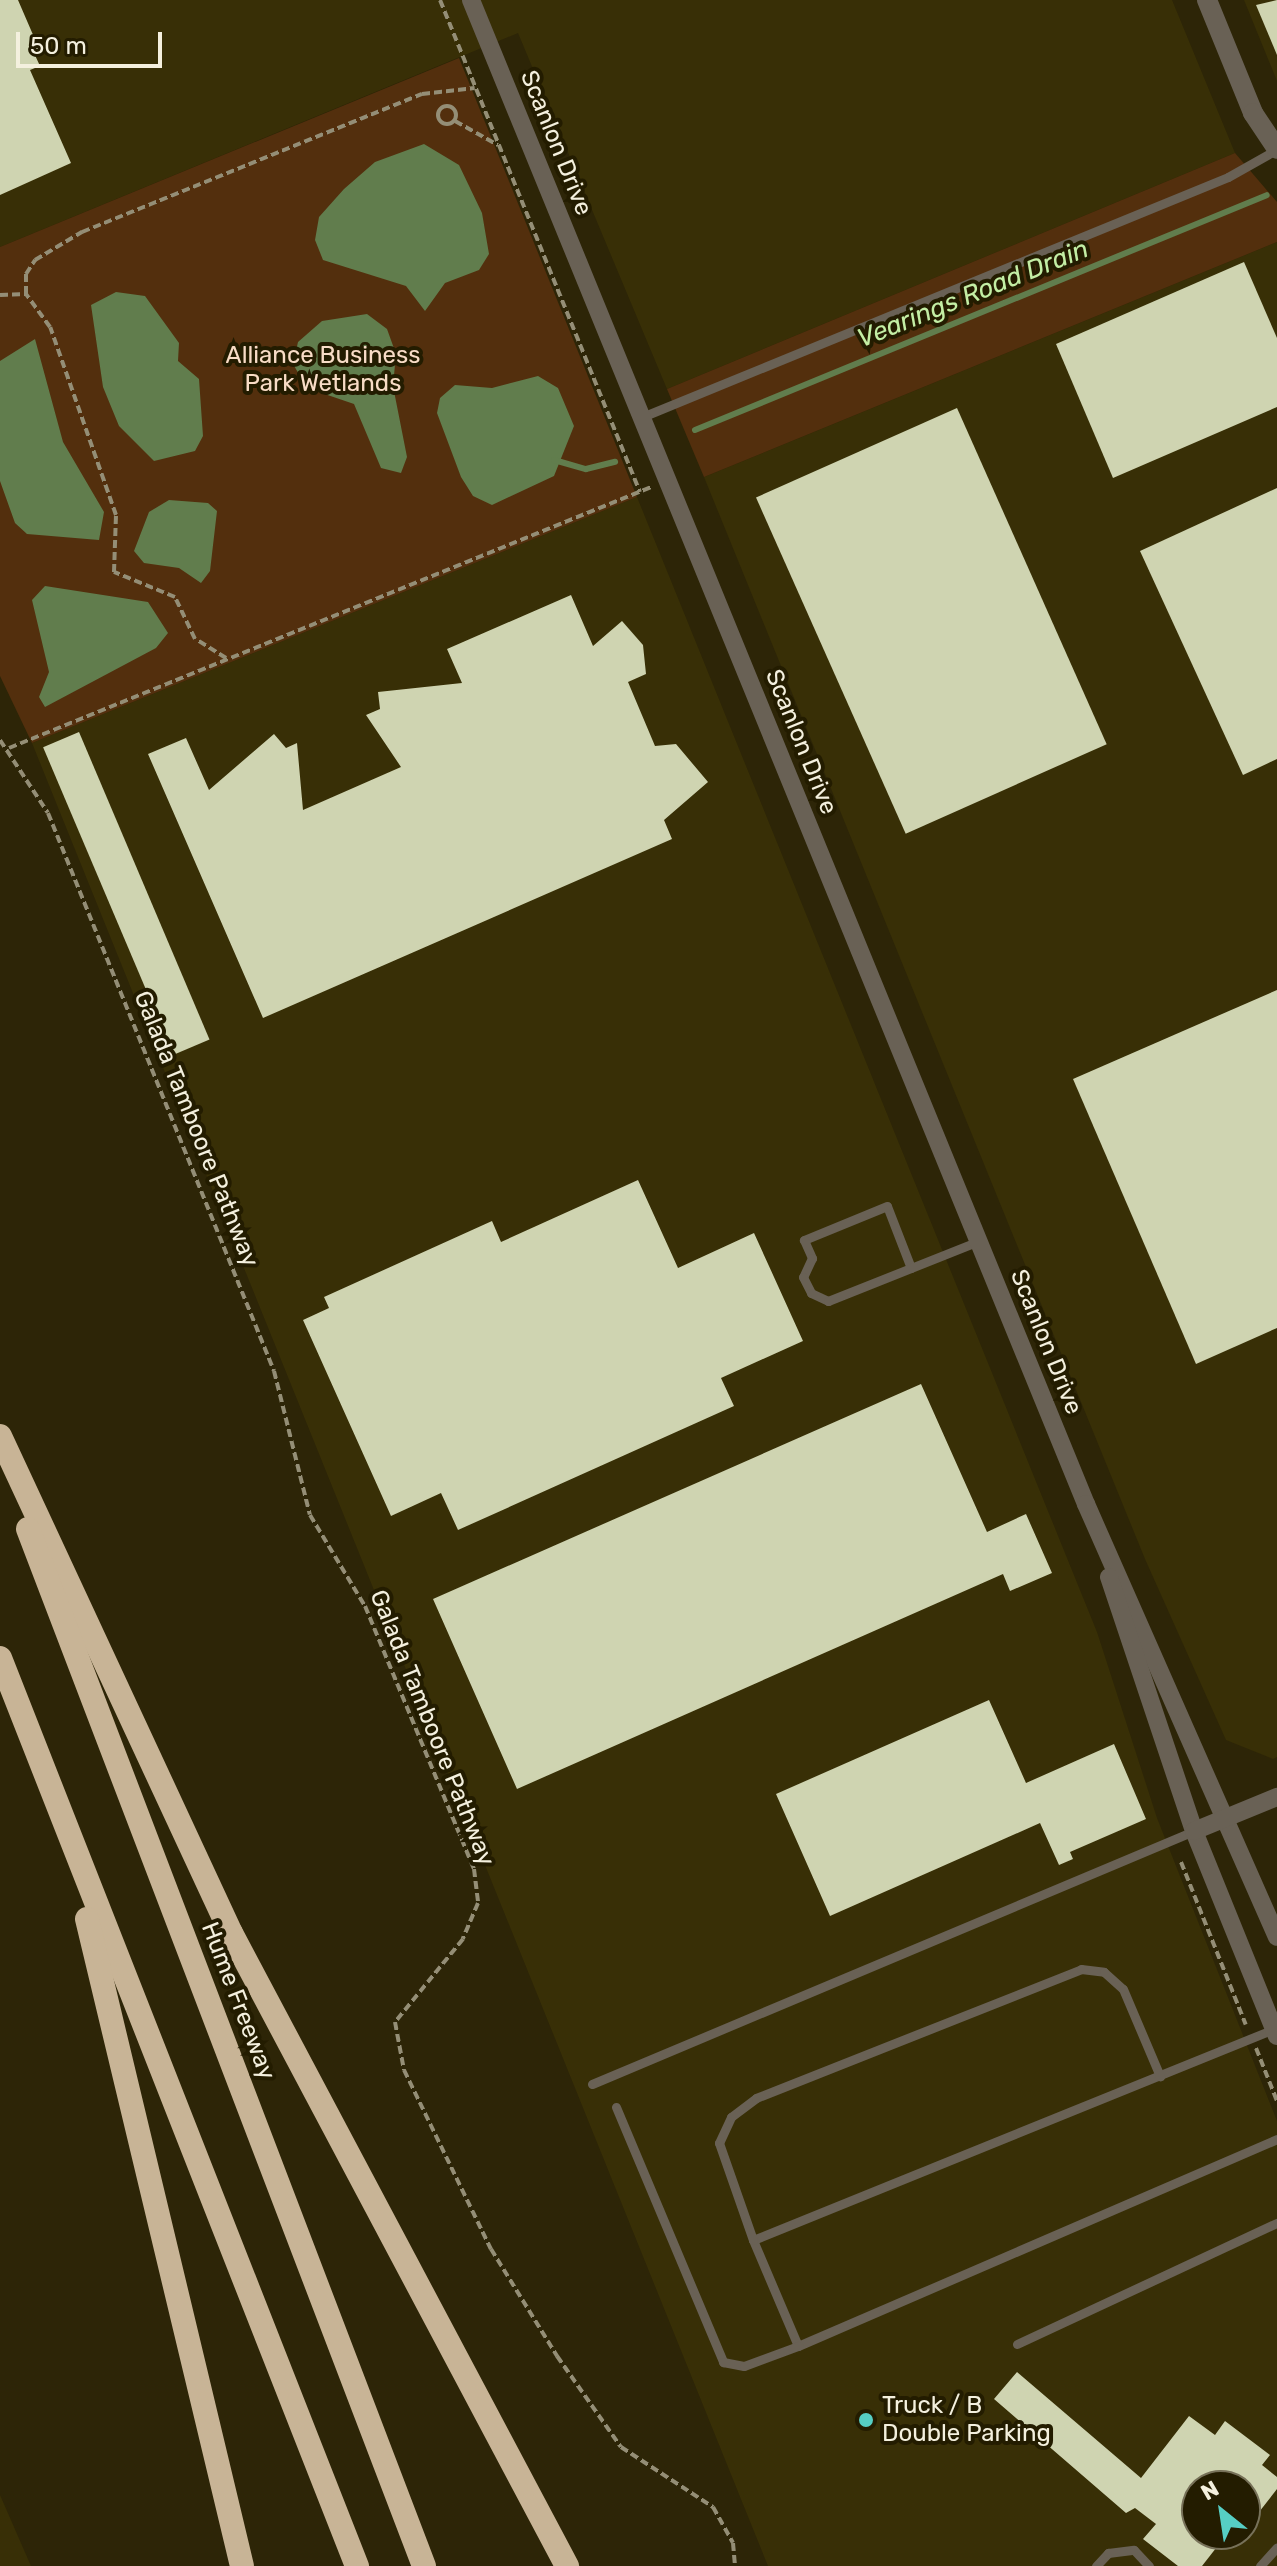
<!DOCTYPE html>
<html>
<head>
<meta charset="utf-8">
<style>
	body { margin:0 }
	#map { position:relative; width:1277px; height:2566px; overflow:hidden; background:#2d2507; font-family:Rubik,sans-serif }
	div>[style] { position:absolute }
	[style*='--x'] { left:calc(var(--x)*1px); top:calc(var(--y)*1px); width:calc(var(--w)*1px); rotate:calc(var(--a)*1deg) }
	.built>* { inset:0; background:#382f06 }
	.green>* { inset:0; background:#532f0d }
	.water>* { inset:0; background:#617d4d }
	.stream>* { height:6px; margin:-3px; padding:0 3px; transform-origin:3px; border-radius:3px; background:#617d4d }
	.building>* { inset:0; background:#cfd4b1; transform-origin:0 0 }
	.path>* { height:4px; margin-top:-2px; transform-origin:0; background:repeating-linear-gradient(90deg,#948e76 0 8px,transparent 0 12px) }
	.path>.ring { margin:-2px; padding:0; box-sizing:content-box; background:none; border:4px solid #948e76; border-radius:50% }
	.service>* { height:9px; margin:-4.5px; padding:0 4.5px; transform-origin:4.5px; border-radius:4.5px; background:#696155 }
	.minor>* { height:18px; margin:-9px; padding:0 9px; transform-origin:9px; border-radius:9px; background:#696155 }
	.tertiary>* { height:20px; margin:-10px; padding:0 10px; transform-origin:10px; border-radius:10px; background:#696155 }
	.motorway>* { height:24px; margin:-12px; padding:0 12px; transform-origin:12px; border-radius:12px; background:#c8b496 }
	.dots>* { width:22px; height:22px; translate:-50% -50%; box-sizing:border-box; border:4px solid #231c00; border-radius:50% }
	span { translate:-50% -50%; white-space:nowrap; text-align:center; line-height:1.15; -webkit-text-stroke:8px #231c00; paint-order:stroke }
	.street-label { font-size:24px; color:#f4f0de }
	.park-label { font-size:24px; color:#f8dcc6 }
	.poi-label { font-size:24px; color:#f4f0de }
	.left { translate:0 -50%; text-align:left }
	.water-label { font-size:26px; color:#c3eea4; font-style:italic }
	.north { position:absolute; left:1181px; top:2470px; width:80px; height:80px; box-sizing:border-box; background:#231c00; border:2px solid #777159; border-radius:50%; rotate:330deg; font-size:22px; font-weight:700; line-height:32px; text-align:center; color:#f4f0de }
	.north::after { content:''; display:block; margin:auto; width:28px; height:36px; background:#56cec4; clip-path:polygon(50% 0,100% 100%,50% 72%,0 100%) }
	.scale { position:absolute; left:16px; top:32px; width:146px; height:36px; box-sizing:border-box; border:4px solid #f4f0de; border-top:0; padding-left:10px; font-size:24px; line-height:28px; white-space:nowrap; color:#f4f0de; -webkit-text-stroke:6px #231c00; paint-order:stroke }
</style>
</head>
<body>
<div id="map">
	<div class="built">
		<div style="clip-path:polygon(0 0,1172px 0,1235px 153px,667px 389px,518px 33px,0 247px)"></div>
		<div style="clip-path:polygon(1244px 0,1277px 0,1277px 81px)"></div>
		<div style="clip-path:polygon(1277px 242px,1277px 1757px,1273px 1759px,1226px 1740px,1145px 1559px,704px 477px)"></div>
		<div style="clip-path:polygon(evenodd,637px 497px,1097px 1632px,1157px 1818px,1277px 2121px,1277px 2566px,768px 2566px,32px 743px,637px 497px,1197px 2486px,1245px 2486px,1245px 2534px,1197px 2534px,1197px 2486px)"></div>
		<div style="clip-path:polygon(0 2495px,31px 2566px,0 2566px)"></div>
	</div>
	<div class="green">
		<div style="clip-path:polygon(459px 58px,637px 497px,32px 743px,0 676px,0 247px)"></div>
		<div style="clip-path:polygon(1235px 153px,1277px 202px,1277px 242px,704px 477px,667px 389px)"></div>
	</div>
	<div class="water">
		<div style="clip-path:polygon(424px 144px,459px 165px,482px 213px,489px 254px,479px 270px,445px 283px,425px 311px,406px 286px,323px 260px,315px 240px,319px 217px,344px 189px,375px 162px)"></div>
		<div style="clip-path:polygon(116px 292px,145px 296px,179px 343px,178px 361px,199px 379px,203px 436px,195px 451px,154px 461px,119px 426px,103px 387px,91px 305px)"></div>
		<div style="clip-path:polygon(367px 314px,387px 329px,396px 354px,393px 386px,407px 457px,401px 473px,381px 468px,354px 404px,307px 388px,293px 364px,298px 342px,322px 321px)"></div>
		<div style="clip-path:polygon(35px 339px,63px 442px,104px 512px,99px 540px,27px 534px,15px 523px,0 481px,0 361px)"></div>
		<div style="clip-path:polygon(538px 376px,558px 388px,574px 426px,554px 476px,492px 505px,473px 496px,461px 477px,437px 413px,440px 398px,455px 385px,492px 388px)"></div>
		<div style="clip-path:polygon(169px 500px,208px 503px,217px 511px,210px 571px,201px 583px,179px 568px,144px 563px,134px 551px,149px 512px)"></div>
		<div style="clip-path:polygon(45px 586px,148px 602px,168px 633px,156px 648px,45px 707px,39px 697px,49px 672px,32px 600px)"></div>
	</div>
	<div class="stream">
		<div style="--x:695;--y:430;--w:618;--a:-22.33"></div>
		<div style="--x:554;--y:460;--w:33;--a:16"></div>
		<div style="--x:586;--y:469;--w:30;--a:-14"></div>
	</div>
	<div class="building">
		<div style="clip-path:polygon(0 0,18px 0,40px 51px,34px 53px,40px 66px,30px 70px,71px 163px,0 195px)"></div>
		<div style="clip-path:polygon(1277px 0,1277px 55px,1256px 5px)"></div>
		<div style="clip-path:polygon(1244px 262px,1277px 338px,1277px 407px,1113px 478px,1056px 344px)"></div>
		<div style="left:957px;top:408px;width:368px;height:220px;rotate:66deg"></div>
		<div style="clip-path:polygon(1277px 488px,1277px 759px,1243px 775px,1140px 551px)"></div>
		<div style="clip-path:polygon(571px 595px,593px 646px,622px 621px,643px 645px,646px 674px,628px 682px,655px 746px,676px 744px,708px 782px,664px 820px,672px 839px,263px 1018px,148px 754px,186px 738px,209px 790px,274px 734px,286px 748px,297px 743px,303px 810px,401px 767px,366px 715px,380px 709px,378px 692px,462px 683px,447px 649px)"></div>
		<div style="left:79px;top:732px;width:334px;height:39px;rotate:67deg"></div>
		<div style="clip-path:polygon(1277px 990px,1277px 1328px,1196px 1364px,1073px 1079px)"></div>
		<div style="clip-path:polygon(638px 1180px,678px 1268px,754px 1233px,803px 1341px,721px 1378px,734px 1406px,458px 1530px,441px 1493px,391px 1516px,303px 1320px,329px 1308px,324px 1297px,492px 1221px,501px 1242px)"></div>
		<div style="clip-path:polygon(921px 1384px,987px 1532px,1026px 1514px,1052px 1573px,1010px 1591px,1003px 1574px,517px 1789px,433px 1599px)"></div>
		<div style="clip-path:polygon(989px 1700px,1026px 1783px,1114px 1744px,1146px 1819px,1070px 1852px,1073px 1859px,1059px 1865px,1040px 1823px,830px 1916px,776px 1794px)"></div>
		<div style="clip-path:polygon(1017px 2372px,1141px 2478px,1189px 2416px,1215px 2435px,1225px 2421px,1270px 2455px,1262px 2465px,1277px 2477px,1277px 2489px,1245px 2530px,1245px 2486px,1197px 2486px,1197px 2534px,1227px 2534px,1202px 2566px,1178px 2566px,1143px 2539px,1156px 2524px,1135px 2508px,1126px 2513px,994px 2399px)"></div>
	</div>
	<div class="path">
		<div style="--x:440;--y:0;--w:531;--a:67.88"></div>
		<div class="ring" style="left:438px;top:106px;width:14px;height:14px"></div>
		<div style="--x:455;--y:121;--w:49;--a:29.2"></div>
		<div style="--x:0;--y:295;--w:26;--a:-2"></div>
		<div style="--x:226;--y:658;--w:36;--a:-148"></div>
		<div style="--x:195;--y:639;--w:47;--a:-115.5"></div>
		<div style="--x:175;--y:597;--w:66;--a:-157.7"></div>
		<div style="--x:114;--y:572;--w:57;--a:-88"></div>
		<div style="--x:116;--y:515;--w:199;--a:-109.3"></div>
		<div style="--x:50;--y:327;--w:41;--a:-126"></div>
		<div style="--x:26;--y:294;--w:20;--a:-90"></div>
		<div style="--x:26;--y:274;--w:17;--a:-57"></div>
		<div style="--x:35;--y:260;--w:55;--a:-30.8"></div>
		<div style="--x:82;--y:232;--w:367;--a:-22.1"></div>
		<div style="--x:422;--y:94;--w:53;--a:-6.5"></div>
		<div style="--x:0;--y:740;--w:87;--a:56.7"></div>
		<div style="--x:48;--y:813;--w:602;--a:67.95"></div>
		<div style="--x:274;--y:1371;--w:148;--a:76"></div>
		<div style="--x:310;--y:1515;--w:106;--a:58.9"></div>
		<div style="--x:365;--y:1606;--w:285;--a:67.5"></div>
		<div style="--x:474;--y:1869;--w:34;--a:83"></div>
		<div style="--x:478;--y:1903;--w:39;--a:113"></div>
		<div style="--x:463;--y:1939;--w:107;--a:129.3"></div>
		<div style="--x:395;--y:2022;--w:49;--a:79.4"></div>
		<div style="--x:404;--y:2070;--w:199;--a:64.1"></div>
		<div style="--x:491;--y:2249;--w:126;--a:58.3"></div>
		<div style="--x:557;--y:2356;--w:111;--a:54.9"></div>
		<div style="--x:621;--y:2447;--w:110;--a:33.1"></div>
		<div style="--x:713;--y:2507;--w:41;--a:60.9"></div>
		<div style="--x:733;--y:2543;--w:23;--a:85"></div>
		<div style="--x:9;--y:748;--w:693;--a:-22.12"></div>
		<div style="--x:1181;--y:1862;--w:175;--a:68.3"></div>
		<div style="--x:1256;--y:2048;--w:57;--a:68.4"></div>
	</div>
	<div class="service">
		<div style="--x:642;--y:417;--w:633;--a:-22.27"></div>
		<div style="--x:1228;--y:177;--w:55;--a:-29.4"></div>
		<div style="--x:911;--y:1268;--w:66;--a:-111.2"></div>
		<div style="--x:887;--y:1206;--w:90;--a:157.7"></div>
		<div style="--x:804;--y:1240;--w:20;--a:66"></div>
		<div style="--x:812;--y:1258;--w:21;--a:115"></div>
		<div style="--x:803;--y:1277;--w:18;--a:63"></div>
		<div style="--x:811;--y:1293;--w:19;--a:25"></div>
		<div style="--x:828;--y:1301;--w:162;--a:-21.7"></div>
		<div style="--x:1274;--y:2029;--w:562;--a:157.95"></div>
		<div style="--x:753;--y:2240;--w:115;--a:67"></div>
		<div style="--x:798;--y:2346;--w:522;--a:-23.37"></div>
		<div style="--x:592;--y:2084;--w:653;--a:-22.8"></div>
		<div style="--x:616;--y:2107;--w:277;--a:67.2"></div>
		<div style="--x:723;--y:2362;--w:21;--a:11"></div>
		<div style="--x:744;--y:2366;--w:58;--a:-20.3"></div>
		<div style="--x:753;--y:2240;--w:103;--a:-109.3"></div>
		<div style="--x:719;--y:2143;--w:29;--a:-65"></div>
		<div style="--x:731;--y:2117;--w:31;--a:-37"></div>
		<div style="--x:756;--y:2098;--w:350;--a:-21.6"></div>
		<div style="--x:1081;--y:1969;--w:23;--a:7"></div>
		<div style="--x:1104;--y:1972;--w:25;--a:42"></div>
		<div style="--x:1123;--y:1989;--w:95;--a:67"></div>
		<div style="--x:1017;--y:2344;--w:287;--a:-25"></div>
		<div style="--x:1096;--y:2566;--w:18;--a:-47"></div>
		<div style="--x:1108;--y:2553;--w:26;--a:-7"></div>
		<div style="--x:1134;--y:2550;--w:22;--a:47"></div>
		<div style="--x:1260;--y:2566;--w:25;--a:-48"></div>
	</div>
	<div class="minor">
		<div style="--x:471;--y:0;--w:1625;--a:67.76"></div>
		<div style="--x:1086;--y:1504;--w:473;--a:66.2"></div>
		<div style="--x:1109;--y:1577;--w:268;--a:71.5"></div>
		<div style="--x:1194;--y:1831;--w:221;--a:68"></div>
		<div style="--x:1194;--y:1831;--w:90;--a:-22.3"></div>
	</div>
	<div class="tertiary">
		<div style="--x:1207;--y:0;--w:122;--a:67.8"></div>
		<div style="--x:1253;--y:113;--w:43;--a:56.3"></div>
	</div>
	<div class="motorway">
		<div style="--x:0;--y:1436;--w:548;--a:65.07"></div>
		<div style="--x:231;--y:1933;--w:717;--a:62.04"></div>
		<div style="--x:28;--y:1529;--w:1110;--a:69.1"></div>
		<div style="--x:0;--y:1658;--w:976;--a:68.54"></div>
		<div style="--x:87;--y:1919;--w:665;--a:76.53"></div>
	</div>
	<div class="dots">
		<div style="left:866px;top:2420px;background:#56cec4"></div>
	</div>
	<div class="street-label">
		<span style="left:556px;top:143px;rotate:68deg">Scanlon Drive</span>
		<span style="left:801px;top:742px;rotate:68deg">Scanlon Drive</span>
		<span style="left:196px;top:1129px;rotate:68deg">Galada Tamboore Pathway</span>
		<span style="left:1046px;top:1342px;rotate:68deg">Scanlon Drive</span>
		<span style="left:432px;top:1728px;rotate:68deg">Galada Tamboore Pathway</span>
		<span style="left:238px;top:2001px;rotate:69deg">Hume Freeway</span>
	</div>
	<div class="park-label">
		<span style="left:323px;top:370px">Alliance Business<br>Park Wetlands</span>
	</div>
	<div class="poi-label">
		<span class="left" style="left:882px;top:2420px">Truck / B<br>Double Parking</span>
	</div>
	<div class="water-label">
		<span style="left:973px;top:294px;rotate:-22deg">Vearings Road Drain</span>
	</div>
	<div class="north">N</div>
	<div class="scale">50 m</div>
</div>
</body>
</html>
